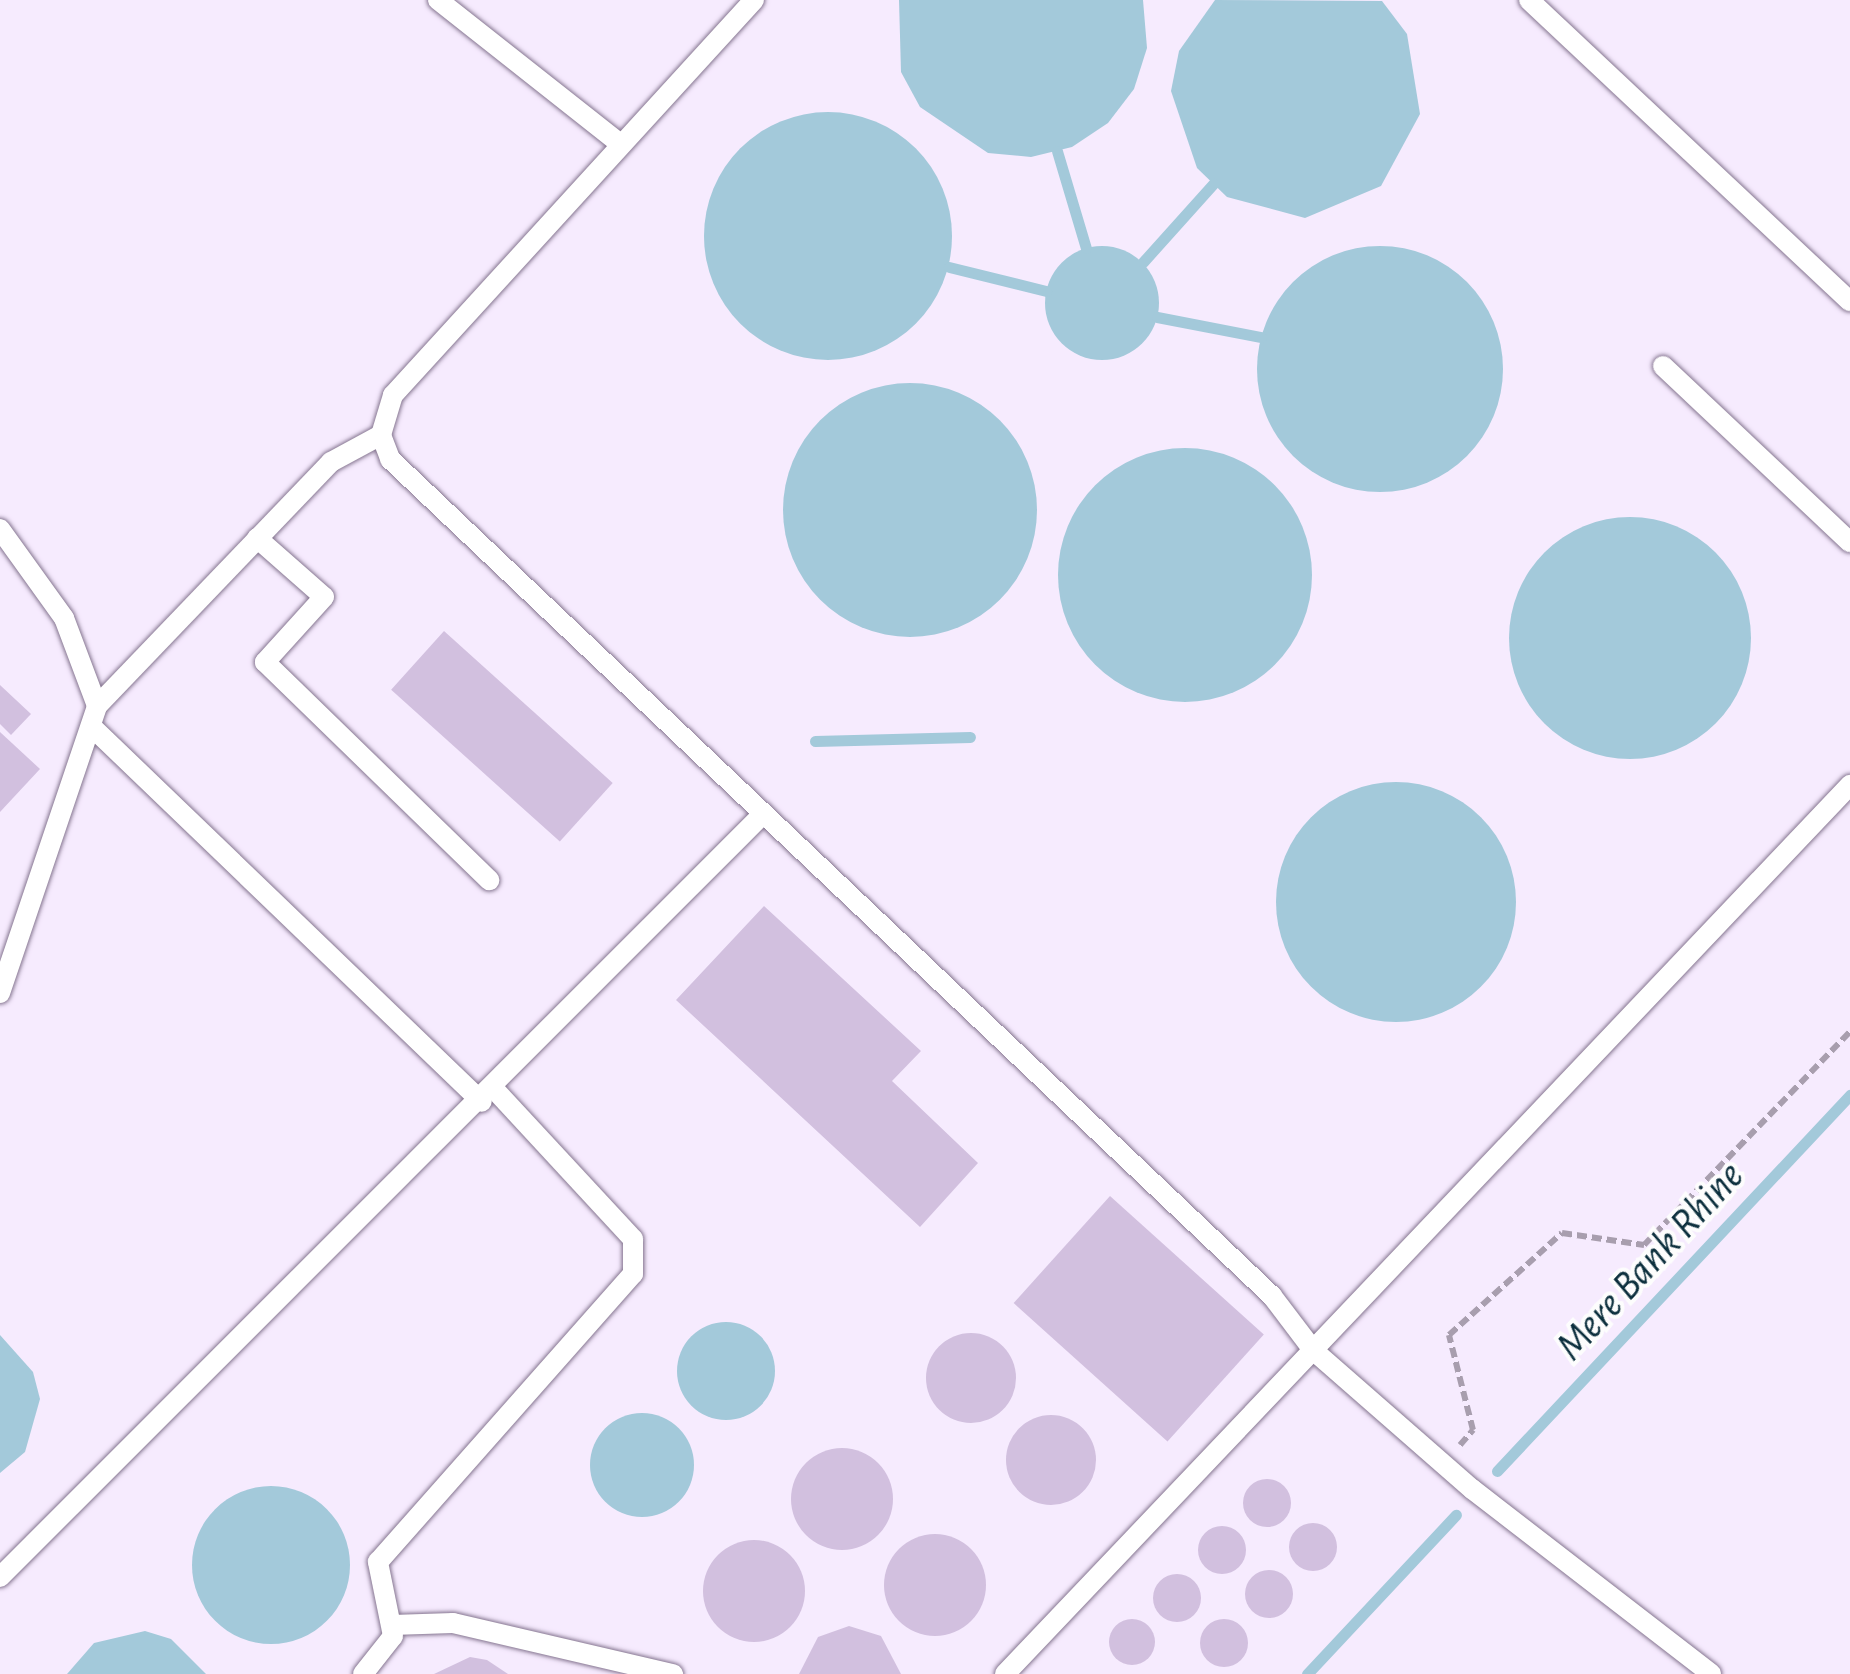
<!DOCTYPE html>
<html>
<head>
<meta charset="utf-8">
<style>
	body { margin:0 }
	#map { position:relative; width:1850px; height:1674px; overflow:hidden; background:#f6ebfe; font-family:"Alegreya Sans",sans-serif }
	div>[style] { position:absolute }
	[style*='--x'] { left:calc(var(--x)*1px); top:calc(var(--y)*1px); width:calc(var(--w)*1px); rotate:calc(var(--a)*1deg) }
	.water>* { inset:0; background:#a3c9da }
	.round { border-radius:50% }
	.stream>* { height:11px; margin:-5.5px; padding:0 5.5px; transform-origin:5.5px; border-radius:5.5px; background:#a3c9da }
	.building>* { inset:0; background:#d2c0df; transform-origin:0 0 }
	.path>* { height:6px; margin-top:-3px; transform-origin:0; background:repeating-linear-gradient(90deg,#a89eae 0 10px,transparent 0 15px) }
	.roads { filter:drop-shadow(0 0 2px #857590) drop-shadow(0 0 2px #857590) }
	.lane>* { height:20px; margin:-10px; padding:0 10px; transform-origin:10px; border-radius:10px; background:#fff }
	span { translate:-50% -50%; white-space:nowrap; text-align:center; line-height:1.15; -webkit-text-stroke:8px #fdfdfd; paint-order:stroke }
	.water-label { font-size:42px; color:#0c2f3d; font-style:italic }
</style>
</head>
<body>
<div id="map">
	<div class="water">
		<div style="clip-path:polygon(899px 0,1143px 0,1147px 48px,1134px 89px,1108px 123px,1072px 147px,1031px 157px,988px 153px,920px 107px,901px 72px)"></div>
		<div style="clip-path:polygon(1215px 0,1382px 1px,1407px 34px,1420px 114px,1381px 186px,1305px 218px,1227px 197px,1197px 168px,1171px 91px,1179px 51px)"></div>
		<div class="round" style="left:704px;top:112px;width:248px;height:248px"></div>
		<div class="round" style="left:1257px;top:246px;width:246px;height:246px"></div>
		<div class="round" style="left:1045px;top:246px;width:114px;height:114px"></div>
		<div class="round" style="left:783px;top:383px;width:254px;height:254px"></div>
		<div class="round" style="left:1058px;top:448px;width:254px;height:254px"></div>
		<div class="round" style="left:1509px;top:517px;width:242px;height:242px"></div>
		<div class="round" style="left:1276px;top:782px;width:240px;height:240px"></div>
		<div class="round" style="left:677px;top:1322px;width:98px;height:98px"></div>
		<div style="clip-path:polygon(0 1335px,33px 1372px,40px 1399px,25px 1452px,0 1473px)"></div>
		<div class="round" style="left:590px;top:1413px;width:104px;height:104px"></div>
		<div class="round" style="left:192px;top:1486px;width:158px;height:158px"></div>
		<div style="clip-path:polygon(145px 1631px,171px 1639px,206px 1674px,67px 1674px,94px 1643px)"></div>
	</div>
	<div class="stream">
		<div style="--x:1057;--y:151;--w:101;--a:73.4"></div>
		<div style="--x:1143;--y:262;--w:105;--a:-48.1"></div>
		<div style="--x:949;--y:267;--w:100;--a:13.9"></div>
		<div style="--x:1157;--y:317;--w:106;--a:10.9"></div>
		<div style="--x:815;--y:741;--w:155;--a:-1.5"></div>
		<div style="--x:1497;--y:1471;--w:516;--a:-46.81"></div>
		<div style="--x:1307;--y:1674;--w:218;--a:-46.9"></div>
	</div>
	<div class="building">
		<div style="left:444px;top:631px;width:227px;height:79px;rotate:42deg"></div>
		<div style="clip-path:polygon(0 685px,31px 714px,11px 735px,0 724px)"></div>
		<div style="clip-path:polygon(0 732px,40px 769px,0 812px)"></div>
		<div style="clip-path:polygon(764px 906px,921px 1051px,892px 1081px,978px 1163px,920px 1227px,676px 1000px)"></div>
		<div style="left:1110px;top:1196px;width:207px;height:144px;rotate:42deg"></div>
		<div class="round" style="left:926px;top:1333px;width:90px;height:90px"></div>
		<div class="round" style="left:1006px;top:1415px;width:90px;height:90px"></div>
		<div class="round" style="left:791px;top:1448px;width:102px;height:102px"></div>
		<div class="round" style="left:1243px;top:1479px;width:48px;height:48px"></div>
		<div class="round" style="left:1289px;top:1523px;width:48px;height:48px"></div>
		<div class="round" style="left:1198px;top:1526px;width:48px;height:48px"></div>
		<div class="round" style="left:884px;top:1534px;width:102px;height:102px"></div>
		<div class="round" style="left:703px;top:1540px;width:102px;height:102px"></div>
		<div class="round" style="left:1245px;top:1570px;width:48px;height:48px"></div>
		<div class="round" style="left:1153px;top:1574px;width:48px;height:48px"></div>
		<div class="round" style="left:1109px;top:1619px;width:46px;height:46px"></div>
		<div class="round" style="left:1200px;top:1619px;width:48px;height:48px"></div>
		<div style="clip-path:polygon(849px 1626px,881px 1636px,901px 1674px,799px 1674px,818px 1637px)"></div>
		<div style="clip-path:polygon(470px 1657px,487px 1660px,508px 1674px,434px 1674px)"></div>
	</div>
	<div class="path">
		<div style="--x:1460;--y:1445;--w:20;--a:-49"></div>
		<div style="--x:1473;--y:1430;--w:98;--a:-104.2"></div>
		<div style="--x:1449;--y:1335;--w:152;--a:-42.1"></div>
		<div style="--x:1562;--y:1233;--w:83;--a:8.3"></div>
		<div style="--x:1644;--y:1245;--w:296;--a:-46"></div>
	</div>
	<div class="roads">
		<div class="lane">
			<div style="--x:438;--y:0;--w:229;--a:38.3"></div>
			<div style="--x:754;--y:0;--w:535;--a:132.42"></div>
			<div style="--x:393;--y:395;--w:42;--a:106.7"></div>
			<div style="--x:381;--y:435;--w:26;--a:69"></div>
			<div style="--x:390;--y:459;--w:1216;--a:43.5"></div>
			<div style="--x:1272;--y:1296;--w:68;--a:52.8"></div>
			<div style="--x:1313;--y:1350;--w:211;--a:41.2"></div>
			<div style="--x:1472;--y:1489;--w:302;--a:37.7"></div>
			<div style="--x:1529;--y:0;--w:440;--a:43.2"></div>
			<div style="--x:1663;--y:366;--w:257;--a:43.3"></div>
			<div style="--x:0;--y:529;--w:110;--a:54.3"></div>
			<div style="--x:64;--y:618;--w:94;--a:69.4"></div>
			<div style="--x:257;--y:538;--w:89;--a:41.4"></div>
			<div style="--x:324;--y:597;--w:88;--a:132.2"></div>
			<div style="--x:265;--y:662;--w:313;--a:44.2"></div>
			<div style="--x:91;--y:726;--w:542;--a:43.88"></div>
			<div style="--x:0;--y:993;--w:303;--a:-71.3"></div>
			<div style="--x:97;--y:706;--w:338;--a:-46.2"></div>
			<div style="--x:331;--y:462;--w:57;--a:-28.4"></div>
			<div style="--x:0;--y:1577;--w:1078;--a:-45"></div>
			<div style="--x:392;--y:1625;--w:61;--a:-1.9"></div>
			<div style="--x:453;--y:1623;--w:226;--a:13.1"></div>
			<div style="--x:363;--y:1674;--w:48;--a:-51.7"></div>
			<div style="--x:393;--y:1636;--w:76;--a:-101.5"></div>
			<div style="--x:378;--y:1562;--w:385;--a:-48.5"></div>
			<div style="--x:633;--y:1274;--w:35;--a:-90"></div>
			<div style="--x:633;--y:1239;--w:205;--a:-132.8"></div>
			<div style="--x:1005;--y:1674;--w:1227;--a:-46.45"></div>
		</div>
	</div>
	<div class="water-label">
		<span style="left:1650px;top:1261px;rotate:-47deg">Mere Bank Rhine</span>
	</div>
</div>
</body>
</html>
